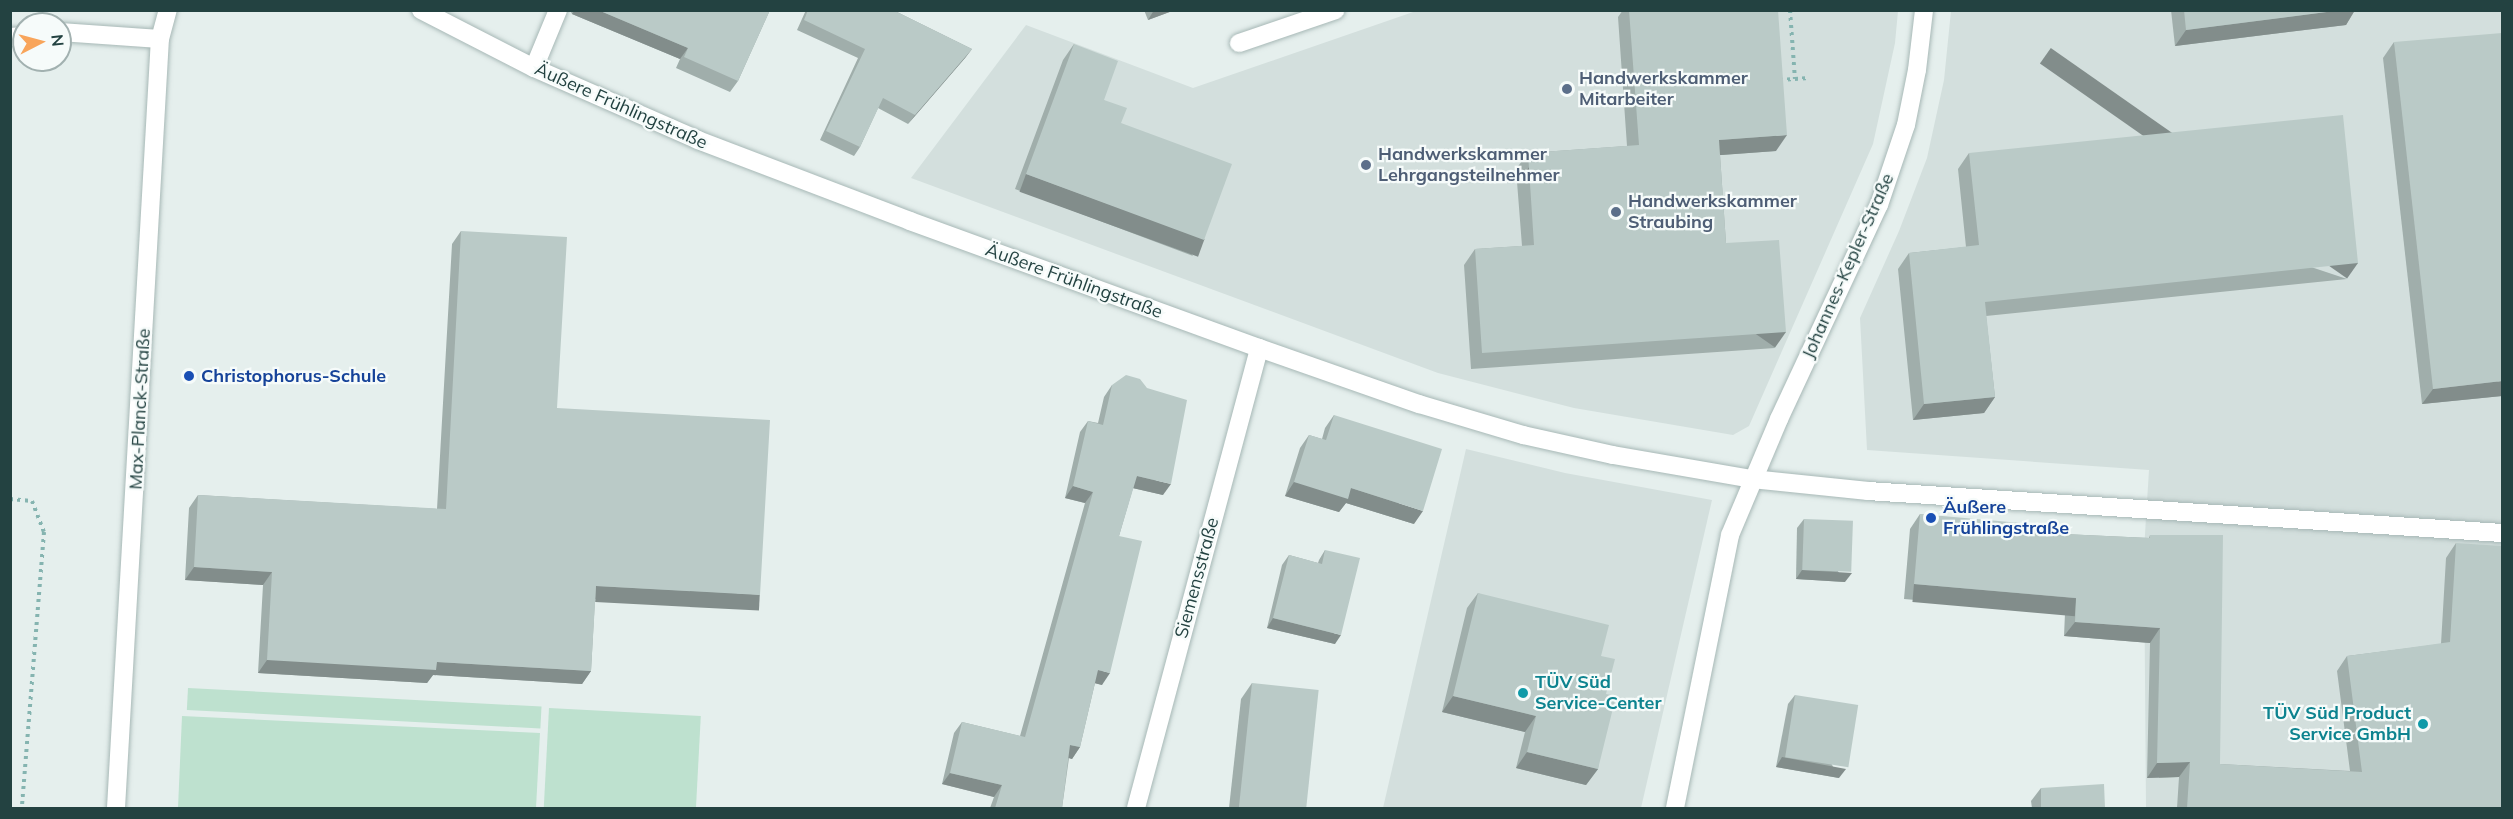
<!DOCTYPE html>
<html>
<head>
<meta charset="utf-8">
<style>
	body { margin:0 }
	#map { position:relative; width:2513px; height:819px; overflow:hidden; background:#e5efed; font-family:Mulish,sans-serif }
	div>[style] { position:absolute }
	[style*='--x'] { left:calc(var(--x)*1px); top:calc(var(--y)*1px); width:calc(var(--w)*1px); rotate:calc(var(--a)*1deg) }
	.built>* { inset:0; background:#d3dfdd }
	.green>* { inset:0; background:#bee1cf; transform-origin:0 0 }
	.path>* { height:4px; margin-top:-2px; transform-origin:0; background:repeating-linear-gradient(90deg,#85b4b0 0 3px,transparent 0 7.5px) }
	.roads { filter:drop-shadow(0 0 2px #a7b8b6) drop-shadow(0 0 2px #a7b8b6) }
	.service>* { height:18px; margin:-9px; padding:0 9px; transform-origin:9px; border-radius:9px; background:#fff }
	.minor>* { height:18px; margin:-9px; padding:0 9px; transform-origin:9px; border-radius:9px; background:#fff }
	.wall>* { inset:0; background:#a0aeab }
	.shaded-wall>* { inset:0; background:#828d8b; transform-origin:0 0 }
	.building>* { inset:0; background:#bacac7; transform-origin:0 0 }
	.dots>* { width:16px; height:16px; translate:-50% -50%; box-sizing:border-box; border:3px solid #f6fbfa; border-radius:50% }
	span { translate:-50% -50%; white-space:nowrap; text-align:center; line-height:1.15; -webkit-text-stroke:4.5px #f6fbfa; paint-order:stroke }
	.service-label { font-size:18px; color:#4e5e75; font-weight:700 }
	.left { translate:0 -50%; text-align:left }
	.street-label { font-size:18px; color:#234241 }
	.transit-label { font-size:18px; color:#164399; font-weight:700 }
	.culture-label { font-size:18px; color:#0d838f; font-weight:700 }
	.right { translate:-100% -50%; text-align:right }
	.frame { position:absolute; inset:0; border:12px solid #234241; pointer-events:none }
	.north { position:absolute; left:12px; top:12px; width:60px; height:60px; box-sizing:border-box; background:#f6fbfa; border:2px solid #a2b1b0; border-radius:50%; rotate:84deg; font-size:16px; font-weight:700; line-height:24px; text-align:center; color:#234241 }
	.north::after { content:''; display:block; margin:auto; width:21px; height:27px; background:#f8a55b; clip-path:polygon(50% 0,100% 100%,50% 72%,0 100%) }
</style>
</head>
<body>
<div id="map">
	<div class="built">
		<div style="clip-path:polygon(1416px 11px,1898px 11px,1895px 43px,1873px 144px,1749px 426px,1733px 435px,1574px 408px,1438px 373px,911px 178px,1026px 25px,1193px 88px)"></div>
		<div style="clip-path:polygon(1951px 11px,2502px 11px,2502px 808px,2146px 808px,2144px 550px,2149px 470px,1867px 450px,1860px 318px,1899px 231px,1927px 158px,1944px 80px)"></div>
		<div style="clip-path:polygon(1466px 449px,1565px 473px,1712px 500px,1641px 808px,1383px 808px)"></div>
	</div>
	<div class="green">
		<div style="left:188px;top:688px;width:354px;height:22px;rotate:3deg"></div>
		<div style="left:549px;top:708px;width:152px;height:100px;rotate:3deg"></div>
		<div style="clip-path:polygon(182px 716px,540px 733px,536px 808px,178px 808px)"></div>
	</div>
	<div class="path">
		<div style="--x:1790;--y:10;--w:69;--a:85.9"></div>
		<div style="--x:1780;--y:80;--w:29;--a:-4"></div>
		<div style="--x:10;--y:499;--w:22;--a:5"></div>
		<div style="--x:32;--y:501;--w:33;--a:69"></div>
		<div style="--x:44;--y:532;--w:277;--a:94.6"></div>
	</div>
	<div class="roads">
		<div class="service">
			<div style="--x:534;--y:68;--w:63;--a:-67.5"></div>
		</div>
		<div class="minor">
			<div style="--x:421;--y:10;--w:127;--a:27.2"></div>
			<div style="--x:534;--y:68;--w:179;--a:23.7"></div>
			<div style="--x:698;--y:140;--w:227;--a:20.9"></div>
			<div style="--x:910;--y:221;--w:371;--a:20"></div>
			<div style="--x:1259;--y:348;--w:170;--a:19.3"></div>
			<div style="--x:1419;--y:404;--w:109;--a:16.6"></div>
			<div style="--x:1523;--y:435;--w:92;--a:12.5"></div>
			<div style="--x:1613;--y:455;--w:141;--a:9.8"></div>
			<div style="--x:1752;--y:479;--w:117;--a:5.9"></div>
			<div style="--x:1868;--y:491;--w:635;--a:3.79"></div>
			<div style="--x:60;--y:32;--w:100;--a:4"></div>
			<div style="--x:10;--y:37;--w:14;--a:-4"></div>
			<div style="--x:1239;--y:43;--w:102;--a:-18.8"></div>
			<div style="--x:116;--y:808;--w:770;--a:-86.73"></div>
			<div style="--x:160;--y:39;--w:30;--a:-75"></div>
			<div style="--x:1136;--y:808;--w:476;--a:-75"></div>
			<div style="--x:1675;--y:808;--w:278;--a:-78.6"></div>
			<div style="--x:1730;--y:535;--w:126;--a:-67.1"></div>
			<div style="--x:1779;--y:419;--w:236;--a:-65"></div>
			<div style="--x:1879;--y:205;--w:84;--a:-71.4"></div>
			<div style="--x:1906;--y:125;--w:56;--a:-78.7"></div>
			<div style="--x:1917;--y:70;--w:60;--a:-83.3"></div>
		</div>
	</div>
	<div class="wall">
		<div style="clip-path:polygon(570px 10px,770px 10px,738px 81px,730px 92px,676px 68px,680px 59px,572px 14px)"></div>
		<div style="clip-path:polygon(806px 10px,893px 10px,972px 49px,965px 58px,908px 124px,878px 108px,860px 147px,854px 156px,820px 140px,858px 58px,797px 30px)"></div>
		<div style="clip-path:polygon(1144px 10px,1175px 10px,1148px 20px)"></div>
		<div style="clip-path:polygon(1623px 10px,1778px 10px,1776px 151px,1720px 155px,1726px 243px,1775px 348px,1471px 369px,1464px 265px,1475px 249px,1522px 246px,1516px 169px,1528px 153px,1627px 146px,1618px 17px)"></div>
		<div style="clip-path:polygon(2171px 10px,2355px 10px,2346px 25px,2175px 46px)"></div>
		<div style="clip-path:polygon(2394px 42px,2502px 396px,2422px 404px,2383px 58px)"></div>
		<div style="clip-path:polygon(1074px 44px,1104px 100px,1193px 256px,1015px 189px,1063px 60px)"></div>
		<div style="clip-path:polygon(1969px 153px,2347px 279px,1986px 316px,1995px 397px,1984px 413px,1913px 420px,1898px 269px,1909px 253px,1966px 247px,1958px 169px)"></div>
		<div style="clip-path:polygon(461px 231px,557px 408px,751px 608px,595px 599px,591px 671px,582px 684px,433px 675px,427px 683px,258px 673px,263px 585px,185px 580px,189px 508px,198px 495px,437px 509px,452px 244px)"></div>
		<div style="clip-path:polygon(1112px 385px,1163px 495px,1133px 488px,1119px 536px,1102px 685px,1095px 683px,1080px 747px,1072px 759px,1069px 758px,1062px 808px,990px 808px,994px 797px,942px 784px,954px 733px,962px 722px,1020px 736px,1085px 503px,1065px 498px,1080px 432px,1088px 421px,1098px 423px,1104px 397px)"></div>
		<div style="clip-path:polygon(1334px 415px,1414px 524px,1346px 503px,1339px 512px,1285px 496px,1300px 448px,1309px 435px,1322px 439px,1325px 428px)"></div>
		<div style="clip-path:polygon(1920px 514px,2042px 533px,2149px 538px,2150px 535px,2220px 764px,2350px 771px,2337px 671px,2347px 656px,2441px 644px,2446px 558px,2456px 543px,2502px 808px,2177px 808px,2179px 777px,2147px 778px,2150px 643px,2064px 636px,2065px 613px,1904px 599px,1910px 529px)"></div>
		<div style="clip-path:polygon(1804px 519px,1845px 582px,1796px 579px,1797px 528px)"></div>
		<div style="clip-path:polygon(1325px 550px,1335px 644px,1267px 628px,1282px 565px,1289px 555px,1318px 563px,1319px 560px)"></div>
		<div style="clip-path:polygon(1478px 593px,1601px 656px,1606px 694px,1598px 769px,1586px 785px,1516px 768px,1525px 732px,1442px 712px,1467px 608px)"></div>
		<div style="clip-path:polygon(1252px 683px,1306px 808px,1229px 808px,1241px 699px)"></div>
		<div style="clip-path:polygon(1795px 695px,1839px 778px,1776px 767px,1788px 704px)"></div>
		<div style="clip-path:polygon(2041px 788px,2105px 808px,2032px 808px,2031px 801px)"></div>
	</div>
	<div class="shaded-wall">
		<div style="clip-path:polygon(575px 10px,598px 10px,688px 48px,680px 59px,572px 14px)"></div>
		<div style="clip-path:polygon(1154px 10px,1175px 10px,1148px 20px)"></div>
		<div style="clip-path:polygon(2342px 10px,2355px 10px,2346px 25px,2175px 46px,2186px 30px)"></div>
		<div style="clip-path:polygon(972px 49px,965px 58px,908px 124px,915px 115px)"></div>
		<div style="clip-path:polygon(1787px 135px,1776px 151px,1708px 156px,1719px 140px)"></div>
		<div style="left:1026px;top:174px;width:190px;height:19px;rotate:20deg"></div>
		<div style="left:2358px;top:263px;width:19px;height:375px;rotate:125deg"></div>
		<div style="left:1786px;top:332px;width:19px;height:305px;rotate:125deg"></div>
		<div style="clip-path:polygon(2502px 381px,2502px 396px,2422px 404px,2433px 389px)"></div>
		<div style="clip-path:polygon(1995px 397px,1984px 413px,1913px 420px,1924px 404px)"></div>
		<div style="clip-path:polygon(1137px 476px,1171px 484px,1163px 495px,1128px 487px)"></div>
		<div style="clip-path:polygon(1294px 482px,1351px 488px,1423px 511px,1414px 524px,1346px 503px,1339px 512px,1285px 496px)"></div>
		<div style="clip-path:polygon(1073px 486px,1093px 492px,1085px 503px,1065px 498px)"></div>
		<div style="clip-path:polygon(194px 567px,272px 572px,263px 585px,185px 580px)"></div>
		<div style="clip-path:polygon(1802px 570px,1852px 573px,1845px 582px,1796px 579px)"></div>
		<div style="left:1914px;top:584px;width:163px;height:18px;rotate:5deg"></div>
		<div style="left:596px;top:586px;width:164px;height:16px;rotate:3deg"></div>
		<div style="clip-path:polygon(1273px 618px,1341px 635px,1335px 644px,1267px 628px)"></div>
		<div style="clip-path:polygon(2075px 622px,2160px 628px,2150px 643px,2064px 636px)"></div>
		<div style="clip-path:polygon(267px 660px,437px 662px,591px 671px,582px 684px,433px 675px,427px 683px,258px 673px)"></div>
		<div style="clip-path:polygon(1098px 670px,1110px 673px,1102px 685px,1090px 682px)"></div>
		<div style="clip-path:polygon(1453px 696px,1536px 716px,1525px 732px,1442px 712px)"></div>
		<div style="clip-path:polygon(1070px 745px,1080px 747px,1072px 759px,1062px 756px)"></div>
		<div style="clip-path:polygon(1527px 752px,1598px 769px,1586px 785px,1516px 768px)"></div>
		<div style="clip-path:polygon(1782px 757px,1846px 769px,1839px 778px,1776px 767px)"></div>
		<div style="clip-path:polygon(2190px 762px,2179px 777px,2147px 778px,2157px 763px)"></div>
		<div style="clip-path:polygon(950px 773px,1002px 785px,994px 797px,942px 784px)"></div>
	</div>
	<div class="building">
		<div style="clip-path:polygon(598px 10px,770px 10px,738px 81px,684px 57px,688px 48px)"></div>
		<div style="clip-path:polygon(808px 10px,893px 10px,972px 49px,915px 115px,883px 98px,860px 147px,826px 131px,865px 49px,804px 20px)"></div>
		<div style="clip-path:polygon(1629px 10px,1778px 10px,1787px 135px,1719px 140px,1726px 243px,1779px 240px,1786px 332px,1482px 353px,1475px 249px,1534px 245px,1528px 153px,1639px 145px)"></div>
		<div style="clip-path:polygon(2184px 10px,2342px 10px,2186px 30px)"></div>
		<div style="clip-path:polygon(2502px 33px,2502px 381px,2433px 389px,2394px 42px)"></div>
		<div style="clip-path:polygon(1074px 44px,1118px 61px,1104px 100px,1127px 108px,1121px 123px,1232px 164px,1204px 240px,1026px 174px)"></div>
		<div style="clip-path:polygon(2343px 115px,2358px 263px,1985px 302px,1995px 397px,1924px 404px,1909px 253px,1979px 245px,1969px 153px)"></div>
		<div style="clip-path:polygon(461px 231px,567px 237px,557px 408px,770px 420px,760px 595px,596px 586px,591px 671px,437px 662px,436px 670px,267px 660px,272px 572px,194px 567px,198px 495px,446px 509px)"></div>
		<div style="clip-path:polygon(1126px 375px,1140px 379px,1147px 388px,1187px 400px,1171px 484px,1137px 476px,1119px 536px,1142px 541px,1110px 673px,1098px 670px,1080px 747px,1070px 745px,1062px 808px,995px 808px,1002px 785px,950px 773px,962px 722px,1025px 737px,1093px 492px,1073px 486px,1088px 421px,1103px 425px,1112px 385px)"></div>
		<div style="clip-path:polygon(1334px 415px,1442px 449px,1423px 511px,1351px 488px,1348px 499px,1294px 482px,1309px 435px,1326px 440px)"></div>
		<div style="clip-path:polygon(1920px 514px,2043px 525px,2042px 533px,2150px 538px,2150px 535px,2223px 535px,2220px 764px,2362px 772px,2347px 656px,2450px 642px,2456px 543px,2502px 546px,2502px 808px,2187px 808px,2190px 762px,2157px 763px,2160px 628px,2075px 622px,2076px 598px,1914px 584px)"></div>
		<div style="left:1804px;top:519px;width:49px;height:51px;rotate:2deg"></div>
		<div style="clip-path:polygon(1325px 550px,1360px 558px,1341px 635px,1273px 618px,1289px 555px,1322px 564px)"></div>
		<div style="clip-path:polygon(1478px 593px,1609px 625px,1601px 656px,1615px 659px,1606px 694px,1616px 696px,1598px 769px,1527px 752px,1536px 716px,1453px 696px)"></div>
		<div style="left:1252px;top:683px;width:67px;height:126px;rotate:6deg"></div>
		<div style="left:1795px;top:695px;width:64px;height:63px;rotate:9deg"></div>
		<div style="clip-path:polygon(2104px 784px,2105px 808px,2041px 808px,2041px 788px)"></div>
	</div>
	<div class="dots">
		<div style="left:1567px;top:89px;background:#5c6f8a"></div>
		<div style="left:1366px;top:165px;background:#5c6f8a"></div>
		<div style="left:1616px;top:212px;background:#5c6f8a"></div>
		<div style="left:189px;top:376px;background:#1a4fb4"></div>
		<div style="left:1931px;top:518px;background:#1a4fb4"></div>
		<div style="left:1523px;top:693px;background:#0f9aa8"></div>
		<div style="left:2423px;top:724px;background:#0f9aa8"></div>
	</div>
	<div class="service-label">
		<span class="left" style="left:1579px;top:89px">Handwerkskammer<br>Mitarbeiter</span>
		<span class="left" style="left:1378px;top:165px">Handwerkskammer<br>Lehrgangsteilnehmer</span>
		<span class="left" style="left:1628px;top:212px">Handwerkskammer<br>Straubing</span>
	</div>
	<div class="street-label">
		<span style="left:621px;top:106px;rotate:24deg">Äußere Frühlingstraße</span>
		<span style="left:1848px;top:266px;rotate:-66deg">Johannes-Kepler-Straße</span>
		<span style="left:1074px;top:281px;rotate:20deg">Äußere Frühlingstraße</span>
		<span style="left:140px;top:409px;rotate:-87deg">Max-Planck-Straße</span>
		<span style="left:1197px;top:578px;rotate:-75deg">Siemensstraße</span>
	</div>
	<div class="transit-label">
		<span class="left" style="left:201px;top:376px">Christophorus-Schule</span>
		<span class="left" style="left:1943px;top:518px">Äußere<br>Frühlingstraße</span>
	</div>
	<div class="culture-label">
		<span class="left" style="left:1535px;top:693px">TÜV Süd<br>Service-Center</span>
		<span class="right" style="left:2411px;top:724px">TÜV Süd Product<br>Service GmbH</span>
	</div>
	<div class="frame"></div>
	<div class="north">N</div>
</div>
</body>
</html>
